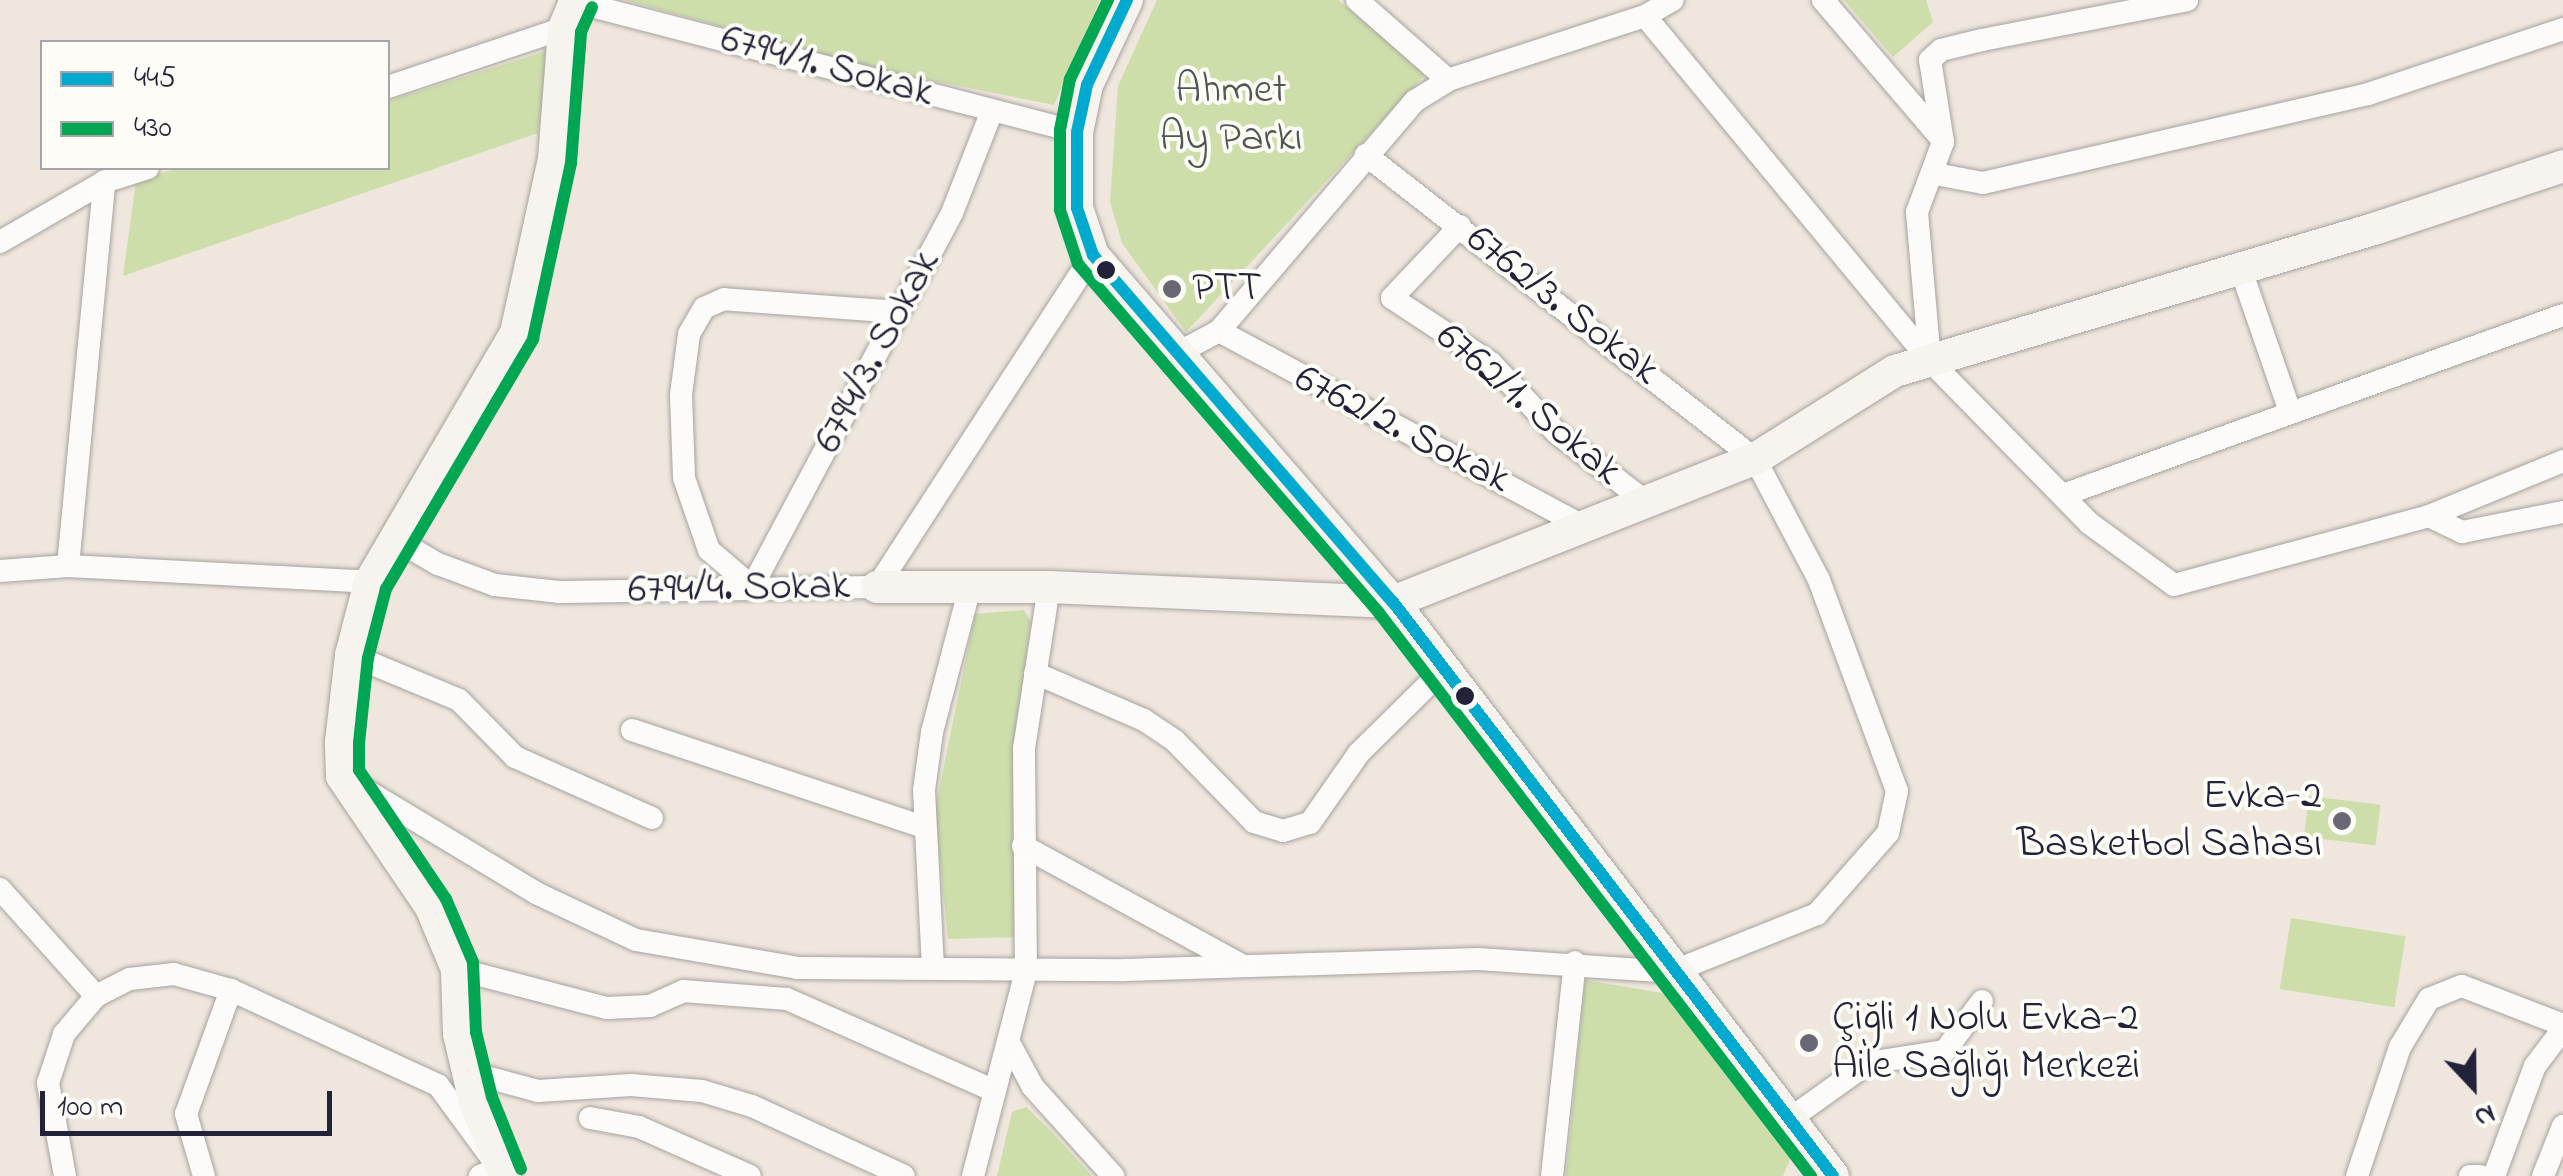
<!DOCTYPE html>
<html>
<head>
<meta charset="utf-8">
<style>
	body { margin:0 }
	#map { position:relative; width:2563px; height:1176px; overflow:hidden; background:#efe7dd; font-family:"Indie Flower",sans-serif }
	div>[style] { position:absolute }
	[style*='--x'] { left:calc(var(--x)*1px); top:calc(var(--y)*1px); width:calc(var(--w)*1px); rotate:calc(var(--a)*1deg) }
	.green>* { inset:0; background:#cddeaa; transform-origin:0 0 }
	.roads { filter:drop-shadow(0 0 2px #a7a2a0) drop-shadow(0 0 2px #a7a2a0) }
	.street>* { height:22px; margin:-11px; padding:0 11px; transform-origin:11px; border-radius:11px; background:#fdfbfa }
	.secondary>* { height:32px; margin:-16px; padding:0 16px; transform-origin:16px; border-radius:16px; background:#f7f3ef }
	.bus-1>* { height:12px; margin:-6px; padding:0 6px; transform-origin:6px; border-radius:6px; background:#00a9ce }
	.bus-2>* { height:12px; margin:-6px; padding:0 6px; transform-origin:6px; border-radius:6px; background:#00a651 }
	.dots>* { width:28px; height:28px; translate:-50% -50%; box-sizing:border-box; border:5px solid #fdfcf7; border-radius:50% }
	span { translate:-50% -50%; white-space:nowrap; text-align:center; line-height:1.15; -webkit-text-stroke:8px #fdfcf7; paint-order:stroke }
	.street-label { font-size:42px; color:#22223b }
	.park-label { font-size:42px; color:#4d5850 }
	.poi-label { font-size:42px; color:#22223b }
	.left { translate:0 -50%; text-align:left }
	.right { translate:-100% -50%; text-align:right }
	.legend { position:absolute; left:40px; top:40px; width:350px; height:130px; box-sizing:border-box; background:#fdfcf7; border:2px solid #a5a5ac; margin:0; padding:12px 18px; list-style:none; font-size:30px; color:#22223b }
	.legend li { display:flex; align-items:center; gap:20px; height:50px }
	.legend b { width:50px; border:2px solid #a5a5ac }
	.north { position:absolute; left:2423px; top:1036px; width:100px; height:100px; -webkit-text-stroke:8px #fdfcf7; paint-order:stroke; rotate:158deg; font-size:28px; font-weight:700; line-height:40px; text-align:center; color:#22223b }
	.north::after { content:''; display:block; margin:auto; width:35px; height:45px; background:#22223b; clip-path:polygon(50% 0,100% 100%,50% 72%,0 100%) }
	.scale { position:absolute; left:40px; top:1091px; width:292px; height:45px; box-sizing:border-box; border:5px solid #22223b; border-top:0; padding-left:12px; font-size:30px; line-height:35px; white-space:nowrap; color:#22223b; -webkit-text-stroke:8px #fdfcf7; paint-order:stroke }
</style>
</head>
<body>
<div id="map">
	<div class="green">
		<div style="clip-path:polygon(624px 0,1100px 0,1054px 105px,893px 73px)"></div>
		<div style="clip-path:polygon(1157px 0,1338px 0,1426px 74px,1186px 332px,1122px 243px,1110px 202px,1118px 86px)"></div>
		<div style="clip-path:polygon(1844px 0,1926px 0,1933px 22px,1893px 57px)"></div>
		<div style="clip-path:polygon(549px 50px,538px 133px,123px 276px,136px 181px,178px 168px,388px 168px,388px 101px)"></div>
		<div style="clip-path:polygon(1024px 610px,1031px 622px,1014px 747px,1017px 937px,948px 939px,935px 810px,975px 614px)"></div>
		<div style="left:2309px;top:796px;width:72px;height:41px;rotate:7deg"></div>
		<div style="left:2291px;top:918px;width:116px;height:72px;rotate:9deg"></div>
		<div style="clip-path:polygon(1585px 980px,1668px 994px,1793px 1152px,1783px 1176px,1566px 1176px)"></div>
		<div style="clip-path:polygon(1026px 1107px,1051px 1131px,1092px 1176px,997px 1176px,1012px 1112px)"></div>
	</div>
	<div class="roads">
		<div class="street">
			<div style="--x:1357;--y:0;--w:121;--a:41.3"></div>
			<div style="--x:1823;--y:0;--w:182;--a:49.5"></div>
			<div style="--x:576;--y:2;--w:518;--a:14.55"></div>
			<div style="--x:1645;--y:16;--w:447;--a:50.4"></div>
			<div style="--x:1930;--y:361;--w:227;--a:45.5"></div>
			<div style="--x:2089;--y:523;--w:105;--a:36.1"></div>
			<div style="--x:2174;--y:585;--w:264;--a:-15.1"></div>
			<div style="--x:2429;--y:516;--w:145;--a:-22.3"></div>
			<div style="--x:388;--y:87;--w:186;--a:-18.5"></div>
			<div style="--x:1935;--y:174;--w:49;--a:10.6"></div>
			<div style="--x:1983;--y:183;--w:395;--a:-13"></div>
			<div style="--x:2368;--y:94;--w:206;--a:-18.4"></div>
			<div style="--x:1460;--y:226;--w:99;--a:133.4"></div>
			<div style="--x:1392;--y:298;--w:118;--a:33.3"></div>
			<div style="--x:1491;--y:363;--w:96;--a:46.7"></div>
			<div style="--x:1557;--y:433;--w:113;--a:37.8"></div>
			<div style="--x:0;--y:242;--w:120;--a:-30"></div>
			<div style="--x:2241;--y:270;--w:147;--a:70.9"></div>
			<div style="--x:899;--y:312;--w:175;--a:-175.8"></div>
			<div style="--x:724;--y:299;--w:22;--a:156"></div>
			<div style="--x:704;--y:308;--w:30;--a:120"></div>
			<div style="--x:689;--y:334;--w:62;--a:97.5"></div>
			<div style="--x:681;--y:395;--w:83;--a:87.9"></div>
			<div style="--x:684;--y:478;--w:76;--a:70.9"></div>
			<div style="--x:709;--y:550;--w:57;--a:40.7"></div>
			<div style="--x:752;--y:587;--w:312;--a:-61.9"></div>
			<div style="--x:899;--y:312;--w:112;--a:-61.8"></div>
			<div style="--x:952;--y:213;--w:110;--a:-68.6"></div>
			<div style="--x:1219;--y:331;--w:417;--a:28.2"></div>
			<div style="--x:1178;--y:353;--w:47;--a:-28.2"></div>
			<div style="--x:1219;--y:331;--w:302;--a:-49.6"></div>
			<div style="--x:1415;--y:101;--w:39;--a:-32"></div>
			<div style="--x:1448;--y:80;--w:207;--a:-18"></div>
			<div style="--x:1645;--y:16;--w:32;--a:-30"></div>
			<div style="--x:1930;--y:361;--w:150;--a:-95"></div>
			<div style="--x:1917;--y:212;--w:75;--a:-69.6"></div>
			<div style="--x:1943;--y:142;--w:83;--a:-99"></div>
			<div style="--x:1930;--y:60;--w:15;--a:-42"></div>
			<div style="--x:1941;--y:50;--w:42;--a:-13.7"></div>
			<div style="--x:1982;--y:40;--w:209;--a:-11"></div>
			<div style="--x:2063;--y:495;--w:531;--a:-19.8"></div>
			<div style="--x:2429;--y:516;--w:37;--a:26"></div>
			<div style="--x:2462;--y:532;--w:103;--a:-11.2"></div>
			<div style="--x:395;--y:539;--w:50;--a:30.2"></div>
			<div style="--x:438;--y:564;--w:61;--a:20.2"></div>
			<div style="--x:495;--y:585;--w:64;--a:6.2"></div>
			<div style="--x:559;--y:592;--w:318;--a:-0.9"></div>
			<div style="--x:877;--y:587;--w:396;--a:-57"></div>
			<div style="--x:68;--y:566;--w:386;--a:-84.6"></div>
			<div style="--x:104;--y:182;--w:46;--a:-17.7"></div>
			<div style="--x:0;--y:571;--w:68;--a:-4.2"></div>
			<div style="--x:68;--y:566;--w:302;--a:3"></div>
			<div style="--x:1049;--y:587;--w:163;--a:98.8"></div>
			<div style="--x:1024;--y:748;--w:223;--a:89.5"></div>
			<div style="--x:1026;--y:971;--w:72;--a:104.4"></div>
			<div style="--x:1008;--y:1041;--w:52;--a:61.5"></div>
			<div style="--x:1033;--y:1087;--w:120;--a:48"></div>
			<div style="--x:351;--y:655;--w:117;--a:22.6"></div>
			<div style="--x:459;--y:700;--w:80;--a:45.5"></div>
			<div style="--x:515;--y:757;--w:150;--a:24"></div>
			<div style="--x:1035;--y:673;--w:119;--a:23.3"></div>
			<div style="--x:1144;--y:720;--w:37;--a:34"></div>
			<div style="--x:1175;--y:741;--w:113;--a:45.7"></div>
			<div style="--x:1254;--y:822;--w:30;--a:17"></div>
			<div style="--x:1283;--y:831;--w:28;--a:-17"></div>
			<div style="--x:1310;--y:823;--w:85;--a:-55"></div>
			<div style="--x:1359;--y:753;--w:115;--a:-44.6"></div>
			<div style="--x:632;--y:730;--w:307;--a:18.4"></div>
			<div style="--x:349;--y:780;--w:218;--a:31.1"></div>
			<div style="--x:536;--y:893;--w:110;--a:25.2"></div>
			<div style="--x:636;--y:940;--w:164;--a:9.8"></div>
			<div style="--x:798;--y:968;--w:327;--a:0.4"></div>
			<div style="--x:1125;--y:970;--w:353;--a:-1.8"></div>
			<div style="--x:1478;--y:959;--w:194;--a:3.8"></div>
			<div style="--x:1672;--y:972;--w:156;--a:-21.8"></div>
			<div style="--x:1817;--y:914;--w:108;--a:-48.8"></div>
			<div style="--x:1888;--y:833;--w:43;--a:-77.9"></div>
			<div style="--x:1897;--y:791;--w:227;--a:-110.3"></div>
			<div style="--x:1818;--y:578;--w:135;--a:-117.9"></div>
			<div style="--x:1755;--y:459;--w:494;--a:-142"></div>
			<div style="--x:1023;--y:846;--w:246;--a:28.6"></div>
			<div style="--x:0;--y:889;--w:144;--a:48.1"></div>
			<div style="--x:933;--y:968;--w:178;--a:-92.9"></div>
			<div style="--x:924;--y:790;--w:59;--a:-82.1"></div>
			<div style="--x:932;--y:732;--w:150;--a:-75.3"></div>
			<div style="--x:457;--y:969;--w:155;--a:14.6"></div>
			<div style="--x:607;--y:1008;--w:43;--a:-2.7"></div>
			<div style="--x:650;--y:1006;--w:36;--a:-24"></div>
			<div style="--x:683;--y:991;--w:104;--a:4.4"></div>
			<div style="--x:787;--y:999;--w:227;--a:23.9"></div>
			<div style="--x:468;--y:1072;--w:73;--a:15.2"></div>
			<div style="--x:538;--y:1091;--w:93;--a:-3.7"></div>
			<div style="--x:631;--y:1085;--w:71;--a:4.8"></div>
			<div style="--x:702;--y:1091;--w:52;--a:16.7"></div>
			<div style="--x:752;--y:1106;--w:167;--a:24.7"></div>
			<div style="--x:590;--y:1118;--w:50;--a:10.4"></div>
			<div style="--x:639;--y:1127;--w:121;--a:23.8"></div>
			<div style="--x:1787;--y:1121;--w:100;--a:-35.6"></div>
			<div style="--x:1868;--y:1063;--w:78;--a:-8.9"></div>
			<div style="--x:1945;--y:1051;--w:62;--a:-53.5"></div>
			<div style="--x:65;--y:1176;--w:95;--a:-100.4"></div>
			<div style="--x:48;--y:1083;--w:52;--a:-71.9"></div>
			<div style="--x:64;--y:1034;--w:50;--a:-49.9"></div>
			<div style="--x:96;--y:996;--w:38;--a:-27"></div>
			<div style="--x:130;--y:979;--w:44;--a:-6.5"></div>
			<div style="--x:174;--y:974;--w:59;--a:15.7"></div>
			<div style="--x:231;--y:990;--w:228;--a:24.7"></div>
			<div style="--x:438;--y:1085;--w:103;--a:53.7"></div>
			<div style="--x:499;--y:1168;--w:21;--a:157"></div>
			<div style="--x:204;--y:1176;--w:65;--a:-106.2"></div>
			<div style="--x:186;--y:1114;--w:132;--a:-70.1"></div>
			<div style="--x:973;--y:1176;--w:139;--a:-75.5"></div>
			<div style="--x:1552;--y:1176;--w:215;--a:-83.9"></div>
			<div style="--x:2357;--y:1176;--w:136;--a:-71.6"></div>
			<div style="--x:2400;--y:1047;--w:56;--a:-58.9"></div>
			<div style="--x:2429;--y:999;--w:35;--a:-22"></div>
			<div style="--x:2462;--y:986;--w:108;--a:21.1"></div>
			<div style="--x:2470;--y:1176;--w:10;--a:0"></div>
			<div style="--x:2494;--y:1176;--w:117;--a:-69.6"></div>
			<div style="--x:2535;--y:1066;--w:46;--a:-52.9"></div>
			<div style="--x:2543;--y:1176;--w:54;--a:-68.2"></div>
		</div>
		<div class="secondary">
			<div style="--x:1127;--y:0;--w:94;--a:115.2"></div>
			<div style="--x:1087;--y:85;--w:48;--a:102"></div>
			<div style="--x:1077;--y:132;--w:76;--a:90"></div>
			<div style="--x:1077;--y:208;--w:50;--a:71.2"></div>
			<div style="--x:1093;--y:255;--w:459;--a:49.2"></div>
			<div style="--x:1393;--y:602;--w:723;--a:52.53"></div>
			<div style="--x:877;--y:587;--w:172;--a:0"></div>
			<div style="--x:1049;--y:587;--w:344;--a:2.5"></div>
			<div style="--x:1393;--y:602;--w:389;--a:-21.6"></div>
			<div style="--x:1755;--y:459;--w:165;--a:-32.2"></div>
			<div style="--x:1895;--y:371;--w:503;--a:-16.52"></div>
			<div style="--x:2377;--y:228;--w:196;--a:-18.4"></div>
			<div style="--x:505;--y:1176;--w:80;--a:-112.1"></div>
			<div style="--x:475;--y:1102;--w:70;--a:-103.2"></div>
			<div style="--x:459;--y:1034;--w:65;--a:-91.8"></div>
			<div style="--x:457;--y:969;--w:67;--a:-112.8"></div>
			<div style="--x:431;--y:907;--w:158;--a:-124.2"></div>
			<div style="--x:342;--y:776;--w:34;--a:-92"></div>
			<div style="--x:341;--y:742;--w:88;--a:-83.4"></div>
			<div style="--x:351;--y:655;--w:75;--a:-75.4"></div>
			<div style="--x:370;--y:582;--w:289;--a:-59.6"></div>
			<div style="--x:516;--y:333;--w:178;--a:-77.7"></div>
			<div style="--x:554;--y:159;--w:131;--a:-85.6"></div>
			<div style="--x:564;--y:28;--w:30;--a:-67"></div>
		</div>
	</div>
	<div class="bus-1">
		<div style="--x:1127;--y:0;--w:94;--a:115.2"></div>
		<div style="--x:1087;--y:85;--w:48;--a:102"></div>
		<div style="--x:1077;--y:132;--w:76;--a:90"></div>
		<div style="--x:1077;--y:208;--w:50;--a:71.2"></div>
		<div style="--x:1093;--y:255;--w:459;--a:49.2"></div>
		<div style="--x:1393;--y:602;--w:723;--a:52.53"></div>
	</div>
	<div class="bus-2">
		<div style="--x:1108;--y:0;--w:88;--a:115.7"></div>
		<div style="--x:1070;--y:79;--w:52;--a:101.1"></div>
		<div style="--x:1060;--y:130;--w:80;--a:90"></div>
		<div style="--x:1060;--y:210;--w:57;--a:71.6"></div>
		<div style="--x:1078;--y:264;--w:461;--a:49.2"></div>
		<div style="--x:1379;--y:613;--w:710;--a:52.5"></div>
		<div style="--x:521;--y:1169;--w:78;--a:-111.9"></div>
		<div style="--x:492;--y:1097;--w:67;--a:-103.8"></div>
		<div style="--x:476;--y:1032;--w:70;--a:-92.5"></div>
		<div style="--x:473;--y:962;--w:69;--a:-113.2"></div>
		<div style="--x:446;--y:899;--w:156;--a:-124"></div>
		<div style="--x:359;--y:770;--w:27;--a:-90"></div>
		<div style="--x:359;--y:743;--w:85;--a:-84"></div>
		<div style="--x:368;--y:658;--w:71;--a:-75.4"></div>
		<div style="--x:386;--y:589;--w:290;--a:-59.5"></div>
		<div style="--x:533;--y:339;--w:180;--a:-77.8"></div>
		<div style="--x:571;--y:163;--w:131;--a:-85.6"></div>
		<div style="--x:581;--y:32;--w:27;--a:-66"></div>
	</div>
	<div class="dots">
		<div style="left:1106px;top:270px;background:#22223b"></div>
		<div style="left:1172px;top:289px;background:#6a6774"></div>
		<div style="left:1465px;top:696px;background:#22223b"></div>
		<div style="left:2342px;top:821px;background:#6a6774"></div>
		<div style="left:1809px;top:1043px;background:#6a6774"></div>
	</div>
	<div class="street-label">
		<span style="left:827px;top:67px;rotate:15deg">6794/1. Sokak</span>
		<span style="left:1562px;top:306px;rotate:38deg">6762/3. Sokak</span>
		<span style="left:878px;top:352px;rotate:-62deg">6794/3. Sokak</span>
		<span style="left:1528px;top:405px;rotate:40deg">6762/1. Sokak</span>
		<span style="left:1402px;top:430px;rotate:27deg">6762/2. Sokak</span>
		<span style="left:739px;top:589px;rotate:-1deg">6794/4. Sokak</span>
	</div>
	<div class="park-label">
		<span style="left:1231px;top:115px">Ahmet<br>Ay Parkı</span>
	</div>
	<div class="poi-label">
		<span class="left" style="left:1192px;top:289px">PTT</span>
		<span class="right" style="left:2322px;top:821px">Evka-2<br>Basketbol Sahası</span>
		<span class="left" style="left:1832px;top:1043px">Çiğli 1 Nolu Evka-2<br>Aile Sağlığı Merkezi</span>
	</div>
	<ul class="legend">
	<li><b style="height:12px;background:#00a9ce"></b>445</li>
	<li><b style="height:12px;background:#00a651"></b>430</li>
	</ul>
	<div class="north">N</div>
	<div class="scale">100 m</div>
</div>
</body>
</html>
